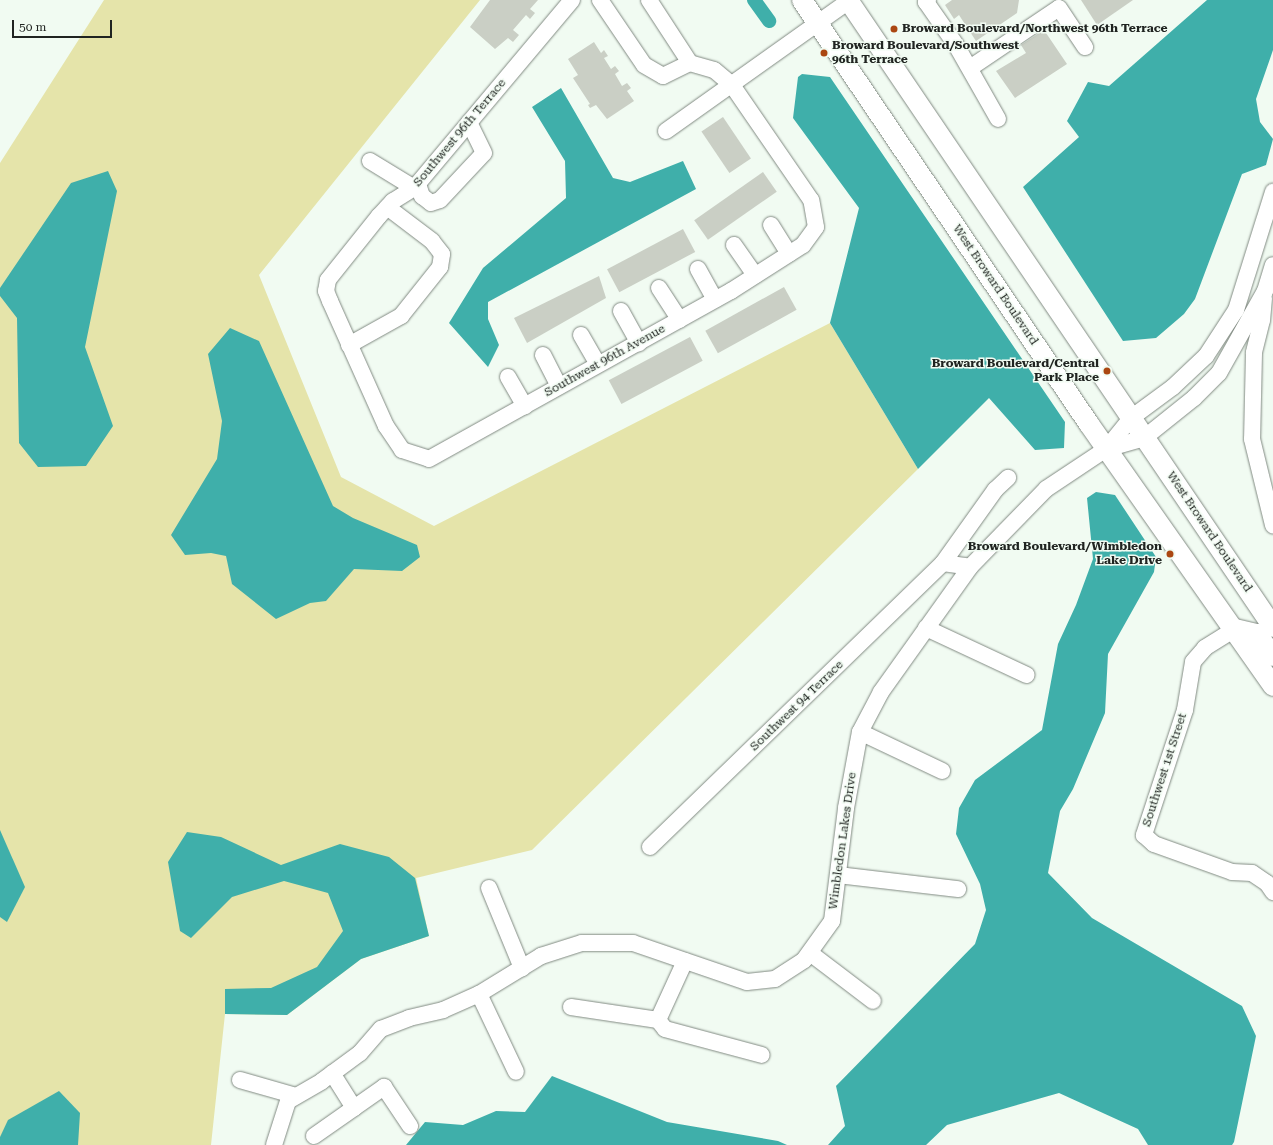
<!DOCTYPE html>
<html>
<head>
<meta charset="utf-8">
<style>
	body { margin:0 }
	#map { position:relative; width:1273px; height:1145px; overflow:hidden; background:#f1fbf2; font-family:"Roboto Serif",serif }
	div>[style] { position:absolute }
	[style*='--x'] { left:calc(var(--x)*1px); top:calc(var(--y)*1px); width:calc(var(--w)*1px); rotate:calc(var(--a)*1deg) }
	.green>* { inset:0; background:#e5e4aa }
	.water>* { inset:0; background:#3fafaa }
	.canal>* { height:14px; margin:-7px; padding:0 7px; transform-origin:7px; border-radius:7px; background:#3fafaa }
	.building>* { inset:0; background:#cacfc5; transform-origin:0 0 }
	.roads { filter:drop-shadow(0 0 1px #818a82) drop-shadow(0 0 1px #818a82) }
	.minor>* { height:16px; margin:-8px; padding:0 8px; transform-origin:8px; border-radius:8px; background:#fff }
	.major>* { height:20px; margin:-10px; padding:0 10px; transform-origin:10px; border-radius:10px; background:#fff }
	.dots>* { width:11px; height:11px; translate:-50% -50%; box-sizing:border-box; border:2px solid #f1fbf2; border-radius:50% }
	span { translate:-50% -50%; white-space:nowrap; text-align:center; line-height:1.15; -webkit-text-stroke:3px #f1fbf2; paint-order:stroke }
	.poi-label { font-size:12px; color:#202421; font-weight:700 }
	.left { translate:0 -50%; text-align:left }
	.right { translate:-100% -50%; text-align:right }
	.street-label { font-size:12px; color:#202421 }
	.scale { position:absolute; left:12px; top:20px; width:100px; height:18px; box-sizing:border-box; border:2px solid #202421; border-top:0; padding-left:5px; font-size:12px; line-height:14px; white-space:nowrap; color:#202421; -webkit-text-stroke:3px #f1fbf2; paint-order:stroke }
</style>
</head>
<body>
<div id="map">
	<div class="green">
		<div style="clip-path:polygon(104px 0,480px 0,259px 275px,341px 477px,434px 526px,830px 323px,918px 469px,532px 850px,416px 878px,429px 936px,361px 959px,287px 1015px,225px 1014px,211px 1145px,0 1145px,0 163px)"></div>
	</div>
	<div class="water">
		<div style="clip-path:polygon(1207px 0,1273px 0,1273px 50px,1256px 99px,1260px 122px,1273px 139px,1266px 165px,1242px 174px,1195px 299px,1184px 314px,1156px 338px,1123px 341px,1023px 187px,1079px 137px,1067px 121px,1088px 82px,1109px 86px)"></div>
		<div style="clip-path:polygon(802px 74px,830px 77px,1065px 422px,1064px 448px,1035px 450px,989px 398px,918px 469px,830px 323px,859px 208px,793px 118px,798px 77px)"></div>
		<div style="clip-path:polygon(561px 88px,613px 178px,630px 182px,683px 161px,696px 189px,488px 302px,488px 319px,499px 345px,488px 367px,449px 323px,483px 268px,566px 198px,565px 161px,532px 107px)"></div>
		<div style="clip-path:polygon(108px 171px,117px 191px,85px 347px,113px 426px,86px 466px,38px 467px,19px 443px,17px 318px,0 296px,0 288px,71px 183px)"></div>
		<div style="clip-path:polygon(230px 328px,259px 341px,333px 506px,353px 518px,417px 545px,420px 557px,402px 571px,354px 569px,326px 601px,310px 603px,276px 619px,232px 584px,226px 556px,211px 553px,185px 555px,171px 535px,217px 459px,222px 421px,208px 354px)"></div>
		<div style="clip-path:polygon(1096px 492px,1115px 495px,1156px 557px,1154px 572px,1108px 654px,1105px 713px,1073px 789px,1060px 811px,1048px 873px,1092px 918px,1242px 1006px,1256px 1036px,1234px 1142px,1232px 1145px,1148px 1145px,1138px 1129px,1059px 1093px,947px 1125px,926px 1145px,828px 1145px,845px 1126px,836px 1086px,975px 944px,986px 910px,980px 884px,956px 834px,959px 808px,975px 780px,1042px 730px,1058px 644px,1076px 605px,1093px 559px,1087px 498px)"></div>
		<div style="clip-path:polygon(0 830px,25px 887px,7px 922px,0 917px)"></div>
		<div style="clip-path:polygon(187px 832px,221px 837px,281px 865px,340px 844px,389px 857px,415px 878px,429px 936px,361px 959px,287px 1015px,225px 1014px,225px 989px,271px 988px,317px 967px,343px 931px,328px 893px,284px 881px,232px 897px,191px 938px,180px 931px,168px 862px)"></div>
		<div style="clip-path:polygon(552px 1076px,667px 1122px,778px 1141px,787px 1145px,406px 1145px,425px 1122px,463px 1125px,496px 1111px,525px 1112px)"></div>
		<div style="clip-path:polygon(59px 1091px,80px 1113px,78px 1145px,0 1145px,0 1137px,8px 1120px)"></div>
	</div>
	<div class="canal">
		<div style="--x:754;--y:0;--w:26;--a:54"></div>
	</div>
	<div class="building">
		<div style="clip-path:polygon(490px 0,538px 0,530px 9px,535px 13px,530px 19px,526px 15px,513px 30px,519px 35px,513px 42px,508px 38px,495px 49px,470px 27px)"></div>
		<div style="clip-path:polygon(952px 0,1019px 0,1017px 13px,976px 41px,959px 15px,954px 19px,945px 5px)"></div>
		<div style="clip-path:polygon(1081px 0,1133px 0,1097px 25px)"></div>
		<div style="clip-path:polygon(1044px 30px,1067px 64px,1015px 98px,996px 71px,1026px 53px,1021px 45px)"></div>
		<div style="clip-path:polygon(594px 42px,601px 53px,604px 50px,608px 56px,604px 58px,611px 69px,615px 66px,619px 71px,615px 74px,622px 86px,627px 83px,631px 88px,627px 91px,634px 101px,607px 119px,596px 105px,590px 108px,588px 105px,590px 104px,573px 78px,578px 75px,568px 59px)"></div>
		<div style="left:723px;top:117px;width:50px;height:26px;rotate:56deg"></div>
		<div style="left:763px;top:172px;width:24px;height:84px;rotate:55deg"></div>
		<div style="left:683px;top:229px;width:26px;height:86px;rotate:62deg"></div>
		<div style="clip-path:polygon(599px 276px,606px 298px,527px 343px,514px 318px)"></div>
		<div style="left:784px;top:287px;width:26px;height:90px;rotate:61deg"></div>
		<div style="left:690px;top:337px;width:27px;height:92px;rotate:62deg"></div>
	</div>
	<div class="roads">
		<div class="minor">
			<div style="--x:572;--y:0;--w:246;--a:130"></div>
			<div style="--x:414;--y:188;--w:25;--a:148"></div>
			<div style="--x:393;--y:201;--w:21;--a:133"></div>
			<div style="--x:379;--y:216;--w:82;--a:128.6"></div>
			<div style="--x:328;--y:280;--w:11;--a:100"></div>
			<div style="--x:326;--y:291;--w:11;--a:68"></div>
			<div style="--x:330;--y:301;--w:137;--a:65.9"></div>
			<div style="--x:386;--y:426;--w:29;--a:56"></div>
			<div style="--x:402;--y:450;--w:28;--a:18"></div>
			<div style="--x:429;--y:459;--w:346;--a:-29.1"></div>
			<div style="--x:731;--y:291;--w:85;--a:-32.6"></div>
			<div style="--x:803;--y:245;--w:22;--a:-54"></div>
			<div style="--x:816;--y:227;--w:27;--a:-100"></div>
			<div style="--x:811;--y:200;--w:140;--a:-124.5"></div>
			<div style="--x:732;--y:85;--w:23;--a:-140"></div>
			<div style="--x:714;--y:70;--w:25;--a:-164"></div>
			<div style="--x:690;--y:63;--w:75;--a:-123.1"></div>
			<div style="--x:600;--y:0;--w:78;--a:55.9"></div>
			<div style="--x:644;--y:65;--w:22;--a:30"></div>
			<div style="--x:663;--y:76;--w:30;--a:-26"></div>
			<div style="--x:928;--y:0;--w:3;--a:135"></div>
			<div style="--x:926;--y:2;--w:52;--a:55.1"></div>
			<div style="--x:956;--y:45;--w:85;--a:60.4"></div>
			<div style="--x:970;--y:68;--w:107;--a:-34"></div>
			<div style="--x:1059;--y:8;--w:47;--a:56.3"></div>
			<div style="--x:666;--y:131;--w:226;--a:-35.4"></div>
			<div style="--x:370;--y:161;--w:52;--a:31.5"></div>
			<div style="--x:418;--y:184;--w:13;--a:72"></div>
			<div style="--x:422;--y:196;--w:11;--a:38"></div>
			<div style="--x:431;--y:203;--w:9;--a:-18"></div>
			<div style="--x:440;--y:200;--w:64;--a:-46.9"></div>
			<div style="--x:484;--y:153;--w:34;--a:-116"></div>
			<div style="--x:771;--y:225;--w:34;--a:58"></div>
			<div style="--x:734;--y:245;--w:37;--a:55"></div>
			<div style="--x:698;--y:269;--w:35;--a:61"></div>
			<div style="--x:659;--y:288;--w:38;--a:57"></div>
			<div style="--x:1264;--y:298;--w:22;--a:95"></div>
			<div style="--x:1262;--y:320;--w:34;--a:104"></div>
			<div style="--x:1254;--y:353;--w:86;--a:91.3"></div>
			<div style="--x:1252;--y:439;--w:89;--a:76.3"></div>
			<div style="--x:621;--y:311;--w:37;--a:61"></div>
			<div style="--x:581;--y:335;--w:34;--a:60"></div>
			<div style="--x:349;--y:345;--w:60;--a:-29.1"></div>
			<div style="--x:401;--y:316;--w:63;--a:-51.5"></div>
			<div style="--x:440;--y:267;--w:13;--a:-81"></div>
			<div style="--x:442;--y:254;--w:16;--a:-128"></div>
			<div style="--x:432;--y:241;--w:56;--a:-142.9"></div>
			<div style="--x:543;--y:355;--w:35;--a:63"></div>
			<div style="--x:508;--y:377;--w:34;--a:60"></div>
			<div style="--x:1106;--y:449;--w:40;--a:-51"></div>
			<div style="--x:1131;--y:418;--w:52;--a:-36.4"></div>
			<div style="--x:1173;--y:387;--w:45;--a:-43.2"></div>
			<div style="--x:1206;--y:356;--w:55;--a:-56.9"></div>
			<div style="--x:1236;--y:310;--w:124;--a:-72.6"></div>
			<div style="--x:943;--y:563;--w:90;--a:-54.5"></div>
			<div style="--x:995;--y:490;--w:18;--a:-43"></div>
			<div style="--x:926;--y:628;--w:111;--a:25"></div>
			<div style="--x:1235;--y:629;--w:36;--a:148"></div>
			<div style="--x:1205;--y:648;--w:18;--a:131"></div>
			<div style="--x:1193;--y:662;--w:49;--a:99.5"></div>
			<div style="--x:1185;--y:710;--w:132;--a:108.2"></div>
			<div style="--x:1144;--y:835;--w:13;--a:42"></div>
			<div style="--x:1154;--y:844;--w:83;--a:19.7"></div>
			<div style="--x:1232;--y:872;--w:20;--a:3"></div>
			<div style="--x:1252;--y:873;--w:18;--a:34"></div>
			<div style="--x:1267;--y:883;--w:11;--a:56"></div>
			<div style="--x:860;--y:732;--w:91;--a:25.4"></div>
			<div style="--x:650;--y:847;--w:408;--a:-44.1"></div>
			<div style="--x:943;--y:563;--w:27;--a:8"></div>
			<div style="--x:838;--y:875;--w:121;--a:6.7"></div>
			<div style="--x:489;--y:888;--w:87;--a:67.6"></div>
			<div style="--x:810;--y:953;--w:79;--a:37.3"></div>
			<div style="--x:685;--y:961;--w:65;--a:114.6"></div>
			<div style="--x:658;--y:1020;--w:11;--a:52"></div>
			<div style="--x:665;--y:1029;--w:100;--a:15"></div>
			<div style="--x:479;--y:994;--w:86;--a:64.6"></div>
			<div style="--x:571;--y:1007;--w:88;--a:8.5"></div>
			<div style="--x:240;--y:1080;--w:58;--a:15.9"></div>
			<div style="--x:354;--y:1108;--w:37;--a:-35"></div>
			<div style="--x:384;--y:1087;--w:47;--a:56.3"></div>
			<div style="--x:314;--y:1136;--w:49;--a:-35"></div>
			<div style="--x:354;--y:1108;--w:41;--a:-122.2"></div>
			<div style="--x:274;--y:1145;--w:46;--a:-72.3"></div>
			<div style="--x:288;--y:1101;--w:39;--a:-30"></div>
			<div style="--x:322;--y:1081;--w:47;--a:-36.4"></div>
			<div style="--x:360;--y:1053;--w:32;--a:-49"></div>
			<div style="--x:381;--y:1029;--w:30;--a:-21"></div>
			<div style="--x:409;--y:1018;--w:35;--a:-13"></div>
			<div style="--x:443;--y:1010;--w:39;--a:-24"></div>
			<div style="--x:479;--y:994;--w:73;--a:-31.5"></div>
			<div style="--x:541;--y:956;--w:43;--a:-17.6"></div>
			<div style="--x:582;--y:943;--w:51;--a:0"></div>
			<div style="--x:633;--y:943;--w:120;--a:18.9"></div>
			<div style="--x:747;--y:982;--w:28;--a:-6"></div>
			<div style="--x:775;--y:979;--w:35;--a:-33"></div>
			<div style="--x:804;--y:960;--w:48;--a:-54.3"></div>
			<div style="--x:832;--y:921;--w:114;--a:-82.9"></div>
			<div style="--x:846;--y:808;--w:77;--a:-79.6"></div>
			<div style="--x:860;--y:732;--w:45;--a:-62.3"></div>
			<div style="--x:881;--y:692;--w:153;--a:-54.5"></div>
			<div style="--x:970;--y:567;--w:109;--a:-45.7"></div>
			<div style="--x:1046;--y:489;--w:72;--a:-33.7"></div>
			<div style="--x:1106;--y:449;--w:40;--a:-16"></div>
			<div style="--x:1144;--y:438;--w:64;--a:-38.7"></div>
			<div style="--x:1194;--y:398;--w:35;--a:-45"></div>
			<div style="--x:1219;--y:373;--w:94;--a:-60.7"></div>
			<div style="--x:1265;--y:291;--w:27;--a:-73"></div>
		</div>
		<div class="major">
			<div style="--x:802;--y:0;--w:512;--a:55.91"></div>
			<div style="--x:1089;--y:424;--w:320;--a:54.9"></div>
			<div style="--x:848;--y:0;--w:757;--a:55.87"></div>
			<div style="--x:1235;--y:629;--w:23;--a:13"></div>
			<div style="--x:1257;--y:634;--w:27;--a:54"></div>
		</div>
	</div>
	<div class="dots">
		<div style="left:894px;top:29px;background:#ab4712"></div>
		<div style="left:824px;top:53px;background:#ab4712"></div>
		<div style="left:1107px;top:371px;background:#ab4712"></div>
		<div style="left:1170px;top:554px;background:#ab4712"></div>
	</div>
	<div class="poi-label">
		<span class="left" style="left:902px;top:29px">Broward Boulevard/Northwest 96th Terrace</span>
		<span class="left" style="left:832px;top:53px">Broward Boulevard/Southwest<br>96th Terrace</span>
		<span class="right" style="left:1099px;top:371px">Broward Boulevard/Central<br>Park Place</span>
		<span class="right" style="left:1162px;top:554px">Broward Boulevard/Wimbledon<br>Lake Drive</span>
	</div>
	<div class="street-label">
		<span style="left:460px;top:133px;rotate:-50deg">Southwest 96th Terrace</span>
		<span style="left:995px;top:285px;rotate:56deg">West Broward Boulevard</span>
		<span style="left:605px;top:361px;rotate:-29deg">Southwest 96th Avenue</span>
		<span style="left:1209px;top:532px;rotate:56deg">West Broward Boulevard</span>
		<span style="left:797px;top:706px;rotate:-44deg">Southwest 94 Terrace</span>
		<span style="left:1165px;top:770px;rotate:-72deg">Southwest 1st Street</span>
		<span style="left:843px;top:841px;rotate:-82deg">Wimbledon Lakes Drive</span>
	</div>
	<div class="scale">50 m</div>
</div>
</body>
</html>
